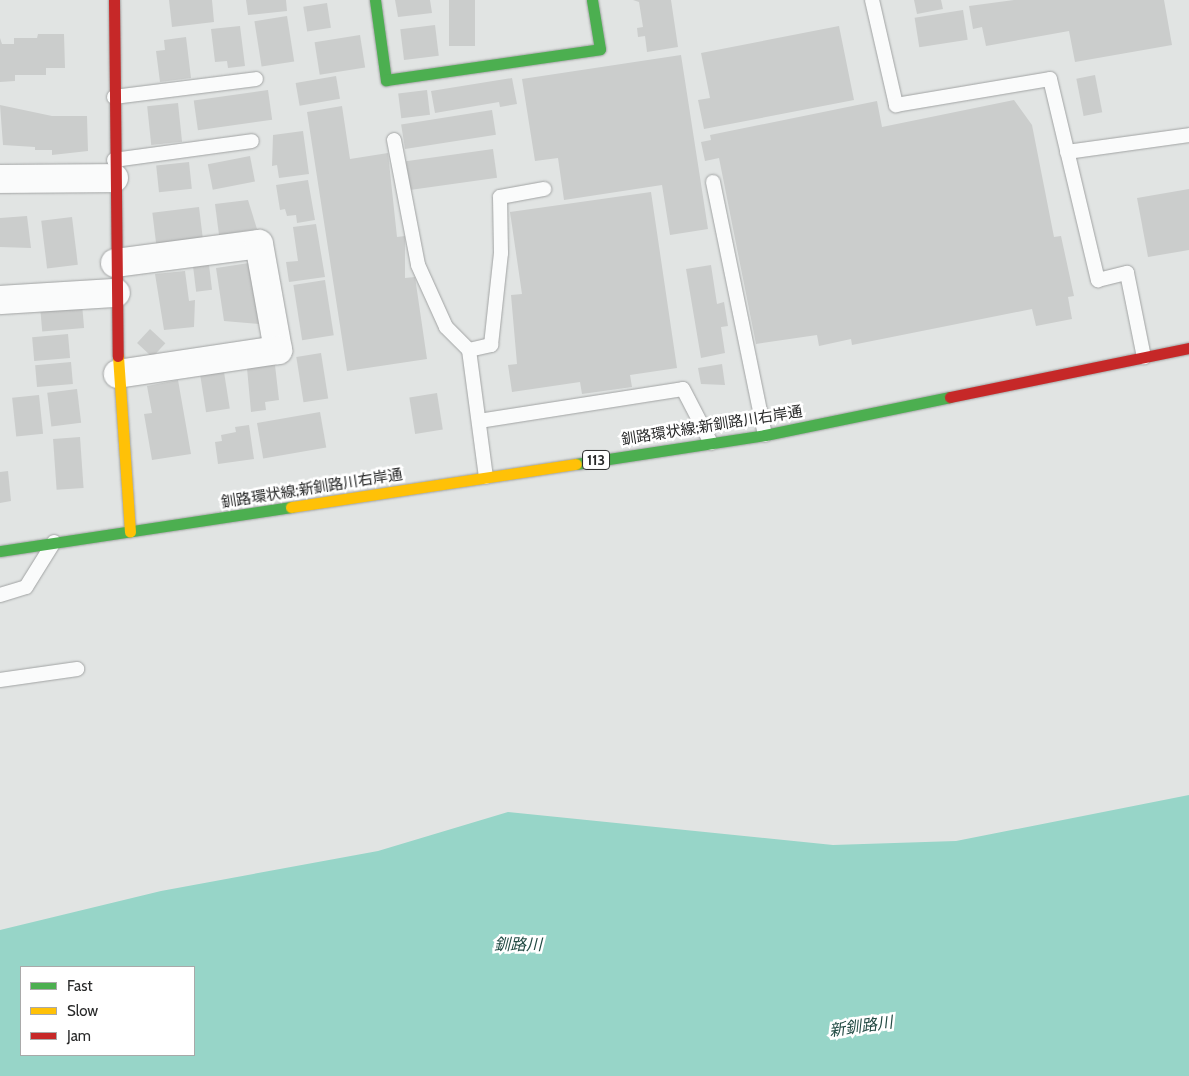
<!DOCTYPE html>
<html>
<head>
<meta charset="utf-8">
<style>
	body { margin:0 }
	#map { position:relative; width:1189px; height:1076px; overflow:hidden; background:#e1e4e3; font-family:Cabin,"Noto Sans JP",sans-serif }
	div>[style] { position:absolute }
	[style*='--x'] { left:calc(var(--x)*1px); top:calc(var(--y)*1px); width:calc(var(--w)*1px); rotate:calc(var(--a)*1deg) }
	.water>* { inset:0; background:#97d5c8 }
	.building>* { inset:0; background:#cbcdcc; transform-origin:0 0 }
	.roads { filter:drop-shadow(0 0 1px #a1a3a3) drop-shadow(0 0 1px #a1a3a3) }
	.lane>* { height:14px; margin:-7px; padding:0 7px; transform-origin:7px; border-radius:7px; background:#fafbfb }
	.street>* { height:28px; margin:-14px; padding:0 14px; transform-origin:14px; border-radius:14px; background:#fafbfb }
	.fast>* { height:11px; margin:-5.5px; padding:0 5.5px; transform-origin:5.5px; border-radius:5.5px; background:#4caf50 }
	.slow>* { height:11px; margin:-5.5px; padding:0 5.5px; transform-origin:5.5px; border-radius:5.5px; background:#ffc107 }
	.jam>* { height:11px; margin:-5.5px; padding:0 5.5px; transform-origin:5.5px; border-radius:5.5px; background:#c62828 }
	span { translate:-50% -50%; white-space:nowrap; text-align:center; line-height:1.15; -webkit-text-stroke:5px #fff; paint-order:stroke }
	.shield-label span { padding:1px 4px; background:#fff; border:1px solid; border-radius:4px; -webkit-text-stroke-width:0 }
	.shield-label { font-size:14px; color:#282929; font-weight:700 }
	.street-label { font-size:15px; color:#282929 }
	.water-label { font-size:16px; color:#224a43; font-style:italic }
	.legend { position:absolute; left:20px; top:966px; width:175px; height:90px; box-sizing:border-box; background:#fff; border:1px solid #a9a9a9; margin:0; padding:6px 9px; list-style:none; font-size:15px; color:#282929 }
	.legend li { display:flex; align-items:center; gap:10px; height:25px }
	.legend b { width:25px; border:1px solid #a9a9a9 }
</style>
</head>
<body>
<div id="map">
	<div class="water">
		<div style="clip-path:polygon(evenodd,1189px 795px,1189px 1076px,0 1076px,0 930px,161px 891px,378px 851px,508px 812px,833px 845px,956px 841px,1189px 795px,21px 967px,194px 967px,194px 1055px,21px 1055px,21px 967px)"></div>
	</div>
	<div class="building">
		<div style="clip-path:polygon(169px 0,212px 0,214px 22px,172px 27px)"></div>
		<div style="clip-path:polygon(246px 0,286px 0,287px 11px,248px 15px)"></div>
		<div style="clip-path:polygon(395px 0,430px 0,432px 13px,398px 17px)"></div>
		<div style="left:449px;top:0;width:26px;height:46px"></div>
		<div style="clip-path:polygon(633px 0,671px 0,678px 47px,647px 52px,645px 36px,638px 37px,637px 28px,643px 27px,639px 2px)"></div>
		<div style="clip-path:polygon(914px 0,941px 0,943px 9px,917px 14px)"></div>
		<div style="clip-path:polygon(1014px 0,1164px 0,1172px 45px,1075px 62px,1069px 31px,986px 46px,982px 27px,973px 29px,969px 6px)"></div>
		<div style="left:327px;top:3px;width:25px;height:24px;rotate:81deg"></div>
		<div style="left:963px;top:10px;width:30px;height:49px;rotate:81deg"></div>
		<div style="left:287px;top:16px;width:46px;height:33px;rotate:81deg"></div>
		<div style="left:435px;top:25px;width:31px;height:35px;rotate:83deg"></div>
		<div style="clip-path:polygon(240px 26px,245px 66px,228px 68px,227px 61px,215px 62px,211px 29px)"></div>
		<div style="clip-path:polygon(839px 26px,854px 100px,704px 129px,698px 100px,710px 98px,701px 53px)"></div>
		<div style="clip-path:polygon(38px 34px,64px 34px,65px 68px,46px 68px,46px 75px,15px 75px,15px 81px,0 82px,0 38px,2px 44px,14px 44px,14px 38px,37px 38px)"></div>
		<div style="left:360px;top:35px;width:33px;height:46px;rotate:81deg"></div>
		<div style="clip-path:polygon(186px 37px,191px 78px,160px 82px,156px 51px,165px 50px,164px 40px)"></div>
		<div style="clip-path:polygon(681px 55px,708px 229px,670px 235px,662px 185px,564px 200px,558px 158px,535px 161px,522px 79px)"></div>
		<div style="left:1095px;top:75px;width:38px;height:19px;rotate:79deg"></div>
		<div style="left:336px;top:76px;width:23px;height:41px;rotate:80deg"></div>
		<div style="clip-path:polygon(512px 78px,517px 104px,500px 107px,499px 102px,435px 113px,431px 91px)"></div>
		<div style="left:268px;top:90px;width:30px;height:75px;rotate:82deg"></div>
		<div style="left:427px;top:90px;width:25px;height:29px;rotate:83deg"></div>
		<div style="clip-path:polygon(1014px 100px,1032px 125px,1054px 237px,1061px 236px,1074px 296px,1068px 297px,1072px 319px,1036px 326px,1032px 309px,852px 345px,851px 339px,819px 346px,817px 335px,756px 344px,719px 158px,705px 161px,701px 142px,711px 140px,710px 135px,877px 101px,882px 127px)"></div>
		<div style="left:178px;top:103px;width:39px;height:31px;rotate:84deg"></div>
		<div style="clip-path:polygon(0 105px,52px 116px,87px 116px,88px 151px,52px 155px,52px 150px,35px 150px,35px 147px,3px 145px)"></div>
		<div style="clip-path:polygon(342px 106px,350px 159px,388px 153px,397px 237px,405px 236px,405px 278px,415px 277px,427px 359px,347px 371px,307px 112px)"></div>
		<div style="left:492px;top:110px;width:25px;height:92px;rotate:81deg"></div>
		<div style="clip-path:polygon(303px 131px,309px 174px,279px 178px,277px 165px,272px 166px,273px 135px)"></div>
		<div style="left:493px;top:149px;width:29px;height:88px;rotate:82deg"></div>
		<div style="left:250px;top:156px;width:26px;height:43px;rotate:79deg"></div>
		<div style="left:189px;top:162px;width:27px;height:33px;rotate:84deg"></div>
		<div style="clip-path:polygon(308px 180px,315px 220px,297px 223px,296px 215px,287px 216px,285px 209px,280px 210px,276px 185px)"></div>
		<div style="clip-path:polygon(1189px 189px,1189px 250px,1148px 257px,1137px 198px)"></div>
		<div style="clip-path:polygon(651px 192px,677px 368px,630px 375px,632px 387px,582px 394px,580px 382px,512px 392px,508px 365px,517px 364px,511px 295px,522px 294px,510px 212px)"></div>
		<div style="clip-path:polygon(248px 200px,257px 229px,219px 235px,215px 204px)"></div>
		<div style="left:199px;top:207px;width:33px;height:47px;rotate:83deg"></div>
		<div style="clip-path:polygon(27px 216px,31px 248px,0 247px,0 218px)"></div>
		<div style="left:72px;top:217px;width:48px;height:31px;rotate:83deg"></div>
		<div style="clip-path:polygon(316px 224px,325px 277px,289px 282px,286px 262px,298px 261px,293px 227px)"></div>
		<div style="clip-path:polygon(249px 263px,259px 324px,224px 321px,216px 268px)"></div>
		<div style="left:209px;top:265px;width:25px;height:16px;rotate:83deg"></div>
		<div style="clip-path:polygon(711px 265px,717px 304px,724px 302px,728px 326px,721px 327px,725px 353px,701px 358px,686px 269px)"></div>
		<div style="clip-path:polygon(185px 271px,189px 301px,195px 300px,194px 327px,164px 330px,155px 274px)"></div>
		<div style="left:325px;top:280px;width:56px;height:32px;rotate:81deg"></div>
		<div style="left:82px;top:304px;width:24px;height:42px;rotate:85deg"></div>
		<div style="left:150px;top:329px;width:21px;height:19px;rotate:43deg"></div>
		<div style="left:68px;top:334px;width:24px;height:36px;rotate:85deg"></div>
		<div style="left:321px;top:353px;width:46px;height:25px;rotate:81deg"></div>
		<div style="left:71px;top:362px;width:22px;height:36px;rotate:85deg"></div>
		<div style="clip-path:polygon(722px 364px,725px 385px,701px 384px,698px 368px)"></div>
		<div style="clip-path:polygon(275px 365px,279px 400px,265px 402px,266px 410px,251px 412px,247px 368px)"></div>
		<div style="left:224px;top:372px;width:37px;height:24px;rotate:81deg"></div>
		<div style="clip-path:polygon(178px 380px,191px 454px,152px 460px,144px 414px,152px 413px,147px 386px)"></div>
		<div style="left:77px;top:389px;width:34px;height:30px;rotate:83deg"></div>
		<div style="left:437px;top:393px;width:37px;height:28px;rotate:81deg"></div>
		<div style="left:39px;top:395px;width:39px;height:27px;rotate:84deg"></div>
		<div style="left:320px;top:412px;width:36px;height:64px;rotate:80deg"></div>
		<div style="clip-path:polygon(249px 425px,254px 459px,218px 464px,215px 442px,222px 441px,221px 435px,236px 432px,235px 427px)"></div>
		<div style="left:80px;top:437px;width:51px;height:27px;rotate:86deg"></div>
		<div style="clip-path:polygon(8px 471px,11px 501px,0 503px,0 472px)"></div>
	</div>
	<div class="roads">
		<div class="lane">
			<div style="--x:872;--y:0;--w:108;--a:77.1"></div>
			<div style="--x:896;--y:105;--w:156;--a:-9.6"></div>
			<div style="--x:1050;--y:79;--w:207;--a:76.6"></div>
			<div style="--x:1098;--y:280;--w:30;--a:-14"></div>
			<div style="--x:1127;--y:273;--w:86;--a:78.6"></div>
			<div style="--x:114;--y:97;--w:143;--a:-7.2"></div>
			<div style="--x:394;--y:140;--w:127;--a:79.1"></div>
			<div style="--x:418;--y:265;--w:68;--a:65.7"></div>
			<div style="--x:446;--y:327;--w:33;--a:45"></div>
			<div style="--x:469;--y:350;--w:128;--a:82.4"></div>
			<div style="--x:1067;--y:152;--w:123;--a:-7.9"></div>
			<div style="--x:114;--y:160;--w:139;--a:-7.8"></div>
			<div style="--x:713;--y:182;--w:258;--a:78.4"></div>
			<div style="--x:469;--y:350;--w:23;--a:-13"></div>
			<div style="--x:491;--y:345;--w:93;--a:-83.8"></div>
			<div style="--x:501;--y:253;--w:56;--a:-91"></div>
			<div style="--x:500;--y:197;--w:45;--a:-10.3"></div>
			<div style="--x:479;--y:421;--w:206;--a:-8.9"></div>
			<div style="--x:683;--y:389;--w:61;--a:62.6"></div>
			<div style="--x:0;--y:595;--w:27;--a:-17"></div>
			<div style="--x:26;--y:587;--w:53;--a:-58.1"></div>
			<div style="--x:0;--y:680;--w:78;--a:-8.1"></div>
		</div>
		<div class="street">
			<div style="--x:0;--y:179;--w:114;--a:-0.5"></div>
			<div style="--x:115;--y:263;--w:145;--a:-7.5"></div>
			<div style="--x:259;--y:244;--w:108;--a:79.8"></div>
			<div style="--x:278;--y:350;--w:162;--a:171.5"></div>
			<div style="--x:0;--y:300;--w:116;--a:-3.5"></div>
		</div>
		<div class="fast">
			<div style="--x:375;--y:0;--w:81;--a:82.2"></div>
			<div style="--x:386;--y:80;--w:216;--a:-8.2"></div>
			<div style="--x:600;--y:49;--w:50;--a:-99.3"></div>
			<div style="--x:576;--y:464;--w:191;--a:-8.7"></div>
			<div style="--x:765;--y:435;--w:189;--a:-11.6"></div>
			<div style="--x:0;--y:551;--w:294;--a:-8.6"></div>
		</div>
		<div class="slow">
			<div style="--x:118;--y:356;--w:176;--a:86.1"></div>
			<div style="--x:291;--y:507;--w:288;--a:-8.6"></div>
		</div>
		<div class="jam">
			<div style="--x:114;--y:0;--w:356;--a:89.4"></div>
			<div style="--x:950;--y:397;--w:244;--a:-11.6"></div>
		</div>
	</div>
	<div class="shield-label">
		<span style="left:596px;top:460px">113</span>
	</div>
	<div class="street-label">
		<span style="left:712px;top:426px;rotate:-9deg">釧路環状線;新釧路川右岸通</span>
		<span style="left:312px;top:489px;rotate:-9deg">釧路環状線;新釧路川右岸通</span>
	</div>
	<div class="water-label">
		<span style="left:518px;top:945px">釧路川</span>
		<span style="left:861px;top:1027px;rotate:-8deg">新釧路川</span>
	</div>
	<ul class="legend">
	<li><b style="height:6px;background:#4caf50"></b>Fast</li>
	<li><b style="height:6px;background:#ffc107"></b>Slow</li>
	<li><b style="height:6px;background:#c62828"></b>Jam</li>
	</ul>
</div>
</body>
</html>
